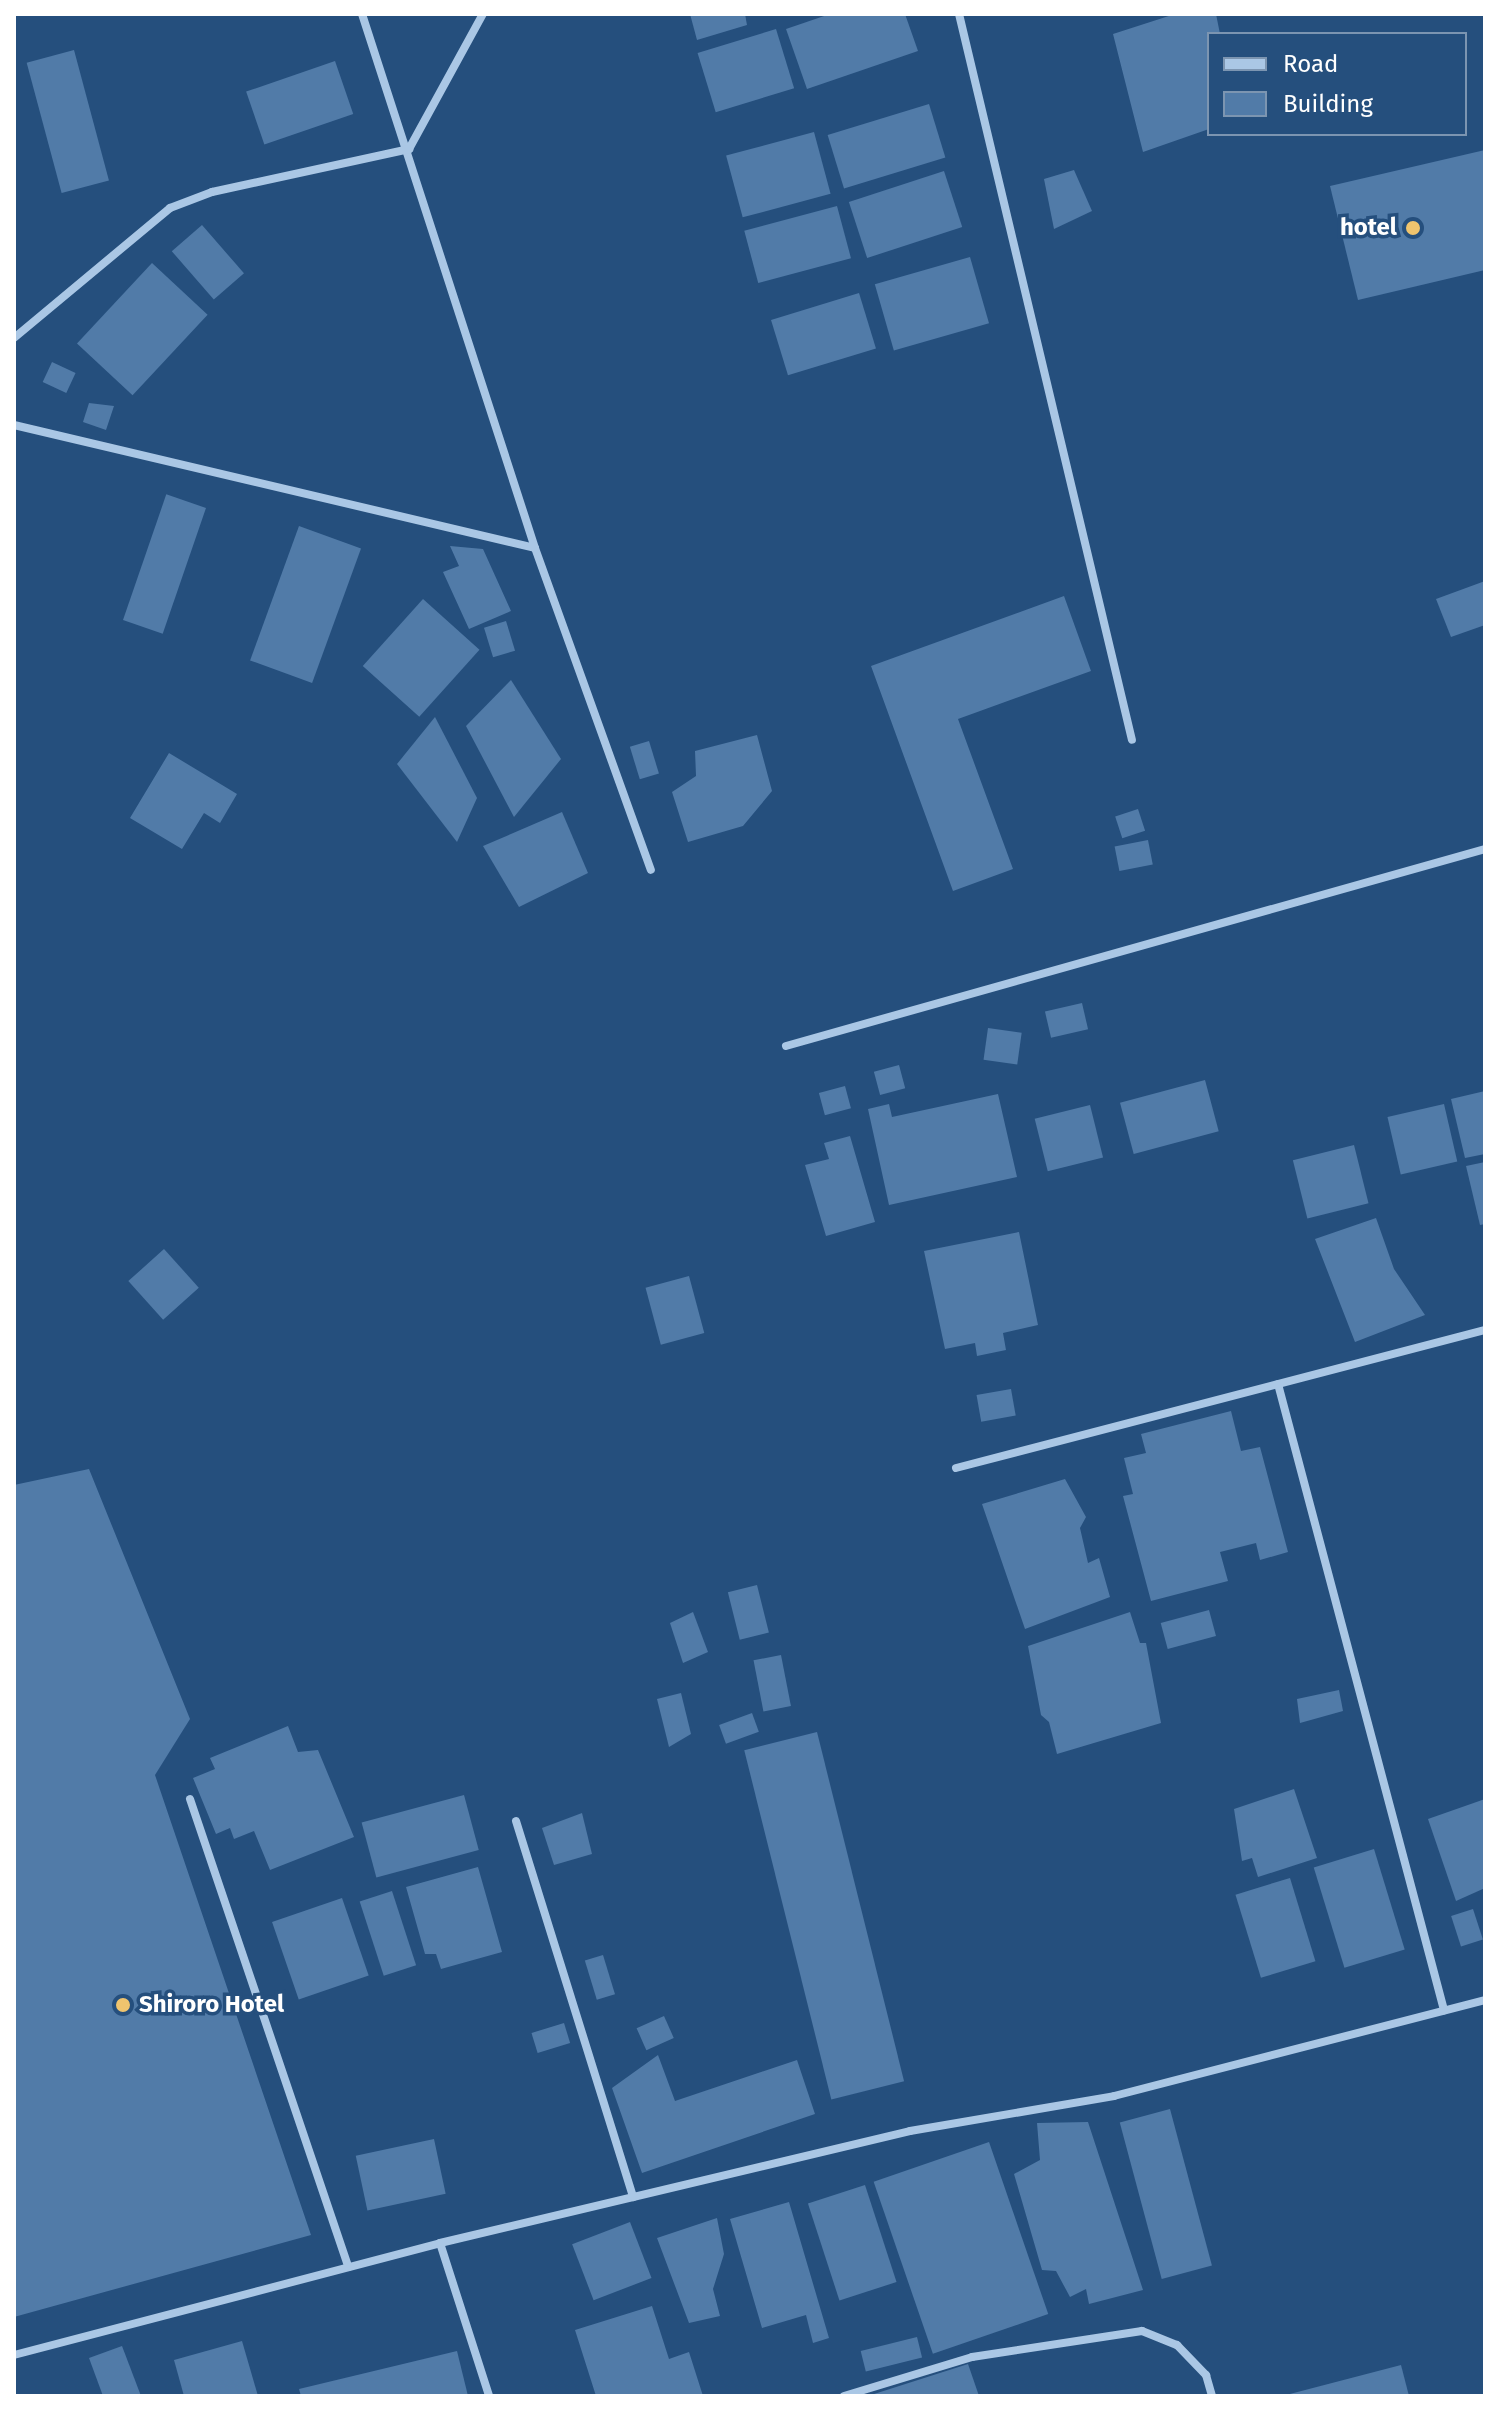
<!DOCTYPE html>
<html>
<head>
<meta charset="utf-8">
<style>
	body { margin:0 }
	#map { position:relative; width:1499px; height:2410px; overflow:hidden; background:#254f7d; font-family:"Fira Sans",sans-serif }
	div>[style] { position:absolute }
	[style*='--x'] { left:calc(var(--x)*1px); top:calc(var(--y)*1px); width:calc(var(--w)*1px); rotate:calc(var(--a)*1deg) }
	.building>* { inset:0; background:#517ba8; transform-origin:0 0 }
	.street>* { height:8px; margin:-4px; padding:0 4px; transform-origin:4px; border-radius:4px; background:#aac7e5 }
	.dots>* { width:22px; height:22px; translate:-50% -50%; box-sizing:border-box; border:4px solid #254f7d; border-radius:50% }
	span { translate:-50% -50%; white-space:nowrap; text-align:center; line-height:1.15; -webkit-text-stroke:7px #254f7d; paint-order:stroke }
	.poi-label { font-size:24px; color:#fff; font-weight:700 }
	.right { translate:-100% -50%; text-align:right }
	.left { translate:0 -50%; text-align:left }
	.frame { position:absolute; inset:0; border:16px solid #fff; pointer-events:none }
	.legend { position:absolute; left:1207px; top:32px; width:260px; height:104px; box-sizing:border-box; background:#254f7d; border:2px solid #7c95b1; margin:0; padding:10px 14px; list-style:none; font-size:24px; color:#fff }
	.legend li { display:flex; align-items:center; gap:16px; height:40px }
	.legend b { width:40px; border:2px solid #7c95b1 }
</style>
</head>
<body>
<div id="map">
	<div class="building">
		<div style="clip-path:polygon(690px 14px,745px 14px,747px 25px,697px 40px)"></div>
		<div style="clip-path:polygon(830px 14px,905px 14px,918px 51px,807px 89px,786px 29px)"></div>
		<div style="clip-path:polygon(1175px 14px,1216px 14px,1220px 34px,1209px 34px,1209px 129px,1143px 152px,1113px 34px)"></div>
		<div style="left:776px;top:29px;width:62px;height:82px;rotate:73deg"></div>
		<div style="left:74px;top:50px;width:135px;height:49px;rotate:75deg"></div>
		<div style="left:335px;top:61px;width:56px;height:94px;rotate:71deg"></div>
		<div style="left:929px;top:104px;width:56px;height:106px;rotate:73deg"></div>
		<div style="left:814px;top:132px;width:64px;height:91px;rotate:75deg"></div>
		<div style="clip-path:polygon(1485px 150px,1485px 270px,1358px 300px,1330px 186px)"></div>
		<div style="clip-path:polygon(1074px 170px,1092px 211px,1054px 229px,1044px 179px)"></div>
		<div style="left:944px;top:171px;width:59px;height:100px;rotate:72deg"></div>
		<div style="left:837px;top:206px;width:54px;height:96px;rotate:75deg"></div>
		<div style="left:202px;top:225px;width:64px;height:40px;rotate:49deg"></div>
		<div style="left:970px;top:257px;width:69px;height:99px;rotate:74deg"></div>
		<div style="left:152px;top:263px;width:76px;height:110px;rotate:43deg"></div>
		<div style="left:859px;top:293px;width:58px;height:92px;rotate:73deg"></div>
		<div style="left:52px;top:362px;width:26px;height:22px;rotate:25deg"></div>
		<div style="clip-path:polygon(89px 403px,114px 406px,106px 430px,83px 422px)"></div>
		<div style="left:206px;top:508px;width:133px;height:42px;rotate:109deg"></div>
		<div style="left:299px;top:526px;width:66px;height:143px;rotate:20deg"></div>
		<div style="clip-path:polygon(450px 546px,483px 549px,511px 611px,469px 629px,443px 572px,459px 566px)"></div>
		<div style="clip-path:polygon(1485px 581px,1485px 625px,1451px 637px,1436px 599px)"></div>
		<div style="clip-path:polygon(1064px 596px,1091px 671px,958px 719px,1013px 869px,953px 891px,871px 666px)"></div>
		<div style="left:423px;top:599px;width:76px;height:90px;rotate:42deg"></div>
		<div style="left:506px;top:621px;width:31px;height:23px;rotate:73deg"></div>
		<div style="clip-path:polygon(511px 680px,561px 759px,514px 817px,466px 726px)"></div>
		<div style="clip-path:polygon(435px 717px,477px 798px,457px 842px,397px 764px)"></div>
		<div style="clip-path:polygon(757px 735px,772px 791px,743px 826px,688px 842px,672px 792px,696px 776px,695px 751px)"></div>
		<div style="left:649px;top:741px;width:34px;height:20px;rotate:73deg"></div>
		<div style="clip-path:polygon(169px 753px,237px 794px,220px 823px,204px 813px,182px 849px,130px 818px)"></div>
		<div style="left:1138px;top:809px;width:23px;height:24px;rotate:72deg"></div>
		<div style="clip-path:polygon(562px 812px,588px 873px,519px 907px,483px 846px)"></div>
		<div style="left:1148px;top:840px;width:25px;height:34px;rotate:79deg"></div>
		<div style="left:1082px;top:1003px;width:27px;height:38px;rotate:77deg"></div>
		<div style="left:988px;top:1028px;width:34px;height:32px;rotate:8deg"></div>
		<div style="left:899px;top:1065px;width:24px;height:26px;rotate:75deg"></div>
		<div style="left:1205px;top:1080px;width:53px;height:88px;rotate:75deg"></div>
		<div style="left:845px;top:1086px;width:23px;height:27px;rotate:75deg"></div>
		<div style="clip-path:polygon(1485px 1091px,1485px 1154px,1465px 1158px,1451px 1099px)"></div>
		<div style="clip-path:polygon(998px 1094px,1017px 1177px,889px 1205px,868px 1109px,889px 1104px,892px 1117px)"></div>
		<div style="left:1444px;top:1104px;width:59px;height:58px;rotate:77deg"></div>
		<div style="left:1090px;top:1105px;width:54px;height:57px;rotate:76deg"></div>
		<div style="clip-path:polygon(850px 1136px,875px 1222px,826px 1236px,805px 1165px,829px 1159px,824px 1143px)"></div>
		<div style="left:1354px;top:1145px;width:60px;height:63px;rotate:76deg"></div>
		<div style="clip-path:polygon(1485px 1162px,1485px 1224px,1480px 1225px,1466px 1166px)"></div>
		<div style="clip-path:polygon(1376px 1218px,1394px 1269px,1425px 1315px,1355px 1342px,1315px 1239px)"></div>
		<div style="clip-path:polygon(1019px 1232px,1038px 1325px,1003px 1333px,1006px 1350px,977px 1356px,975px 1343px,945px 1349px,924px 1251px)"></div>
		<div style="left:164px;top:1249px;width:52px;height:48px;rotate:48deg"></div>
		<div style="left:689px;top:1276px;width:59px;height:45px;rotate:75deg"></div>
		<div style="left:1011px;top:1389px;width:27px;height:35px;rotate:80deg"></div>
		<div style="clip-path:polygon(1231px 1411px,1241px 1451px,1260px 1447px,1288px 1552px,1260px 1560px,1256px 1543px,1220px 1552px,1228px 1581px,1151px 1601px,1123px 1496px,1133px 1494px,1124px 1458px,1146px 1453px,1141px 1434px)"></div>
		<div style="clip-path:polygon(89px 1469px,190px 1719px,155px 1775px,311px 2235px,14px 2317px,14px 1485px)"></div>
		<div style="clip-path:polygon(1065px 1479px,1086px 1517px,1080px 1528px,1088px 1563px,1099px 1558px,1110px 1597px,1025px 1629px,982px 1504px)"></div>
		<div style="left:757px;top:1585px;width:49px;height:30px;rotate:76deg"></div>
		<div style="left:1209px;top:1610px;width:27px;height:50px;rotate:75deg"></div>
		<div style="clip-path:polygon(693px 1612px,708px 1652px,683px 1663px,670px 1623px)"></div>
		<div style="clip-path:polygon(1130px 1612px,1140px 1643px,1146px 1643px,1161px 1723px,1057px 1754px,1049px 1722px,1041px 1715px,1028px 1646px)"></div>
		<div style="left:781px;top:1655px;width:52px;height:28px;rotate:79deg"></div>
		<div style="clip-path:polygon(1339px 1690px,1343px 1711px,1300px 1723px,1297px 1699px)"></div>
		<div style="clip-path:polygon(681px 1693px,691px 1734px,669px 1747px,657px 1699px)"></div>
		<div style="left:752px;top:1713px;width:20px;height:35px;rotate:70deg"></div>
		<div style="clip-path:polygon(288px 1726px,298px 1752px,318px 1750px,354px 1837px,270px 1870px,254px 1831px,234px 1839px,230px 1828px,216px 1834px,193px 1778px,215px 1769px,210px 1758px)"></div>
		<div style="left:817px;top:1732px;width:360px;height:75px;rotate:76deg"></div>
		<div style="clip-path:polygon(1294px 1789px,1317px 1858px,1258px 1877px,1252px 1858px,1242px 1861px,1234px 1809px)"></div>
		<div style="left:464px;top:1795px;width:57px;height:106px;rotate:75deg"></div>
		<div style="clip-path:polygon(1485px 1799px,1485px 1888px,1456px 1901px,1428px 1819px)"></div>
		<div style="clip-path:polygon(582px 1813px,592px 1854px,554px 1865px,542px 1828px)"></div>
		<div style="left:1374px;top:1849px;width:105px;height:63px;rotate:73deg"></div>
		<div style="clip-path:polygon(478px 1867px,502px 1952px,441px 1969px,436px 1954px,425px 1954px,406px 1887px)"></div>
		<div style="left:1290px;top:1878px;width:87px;height:57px;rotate:73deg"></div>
		<div style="left:392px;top:1891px;width:78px;height:34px;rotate:72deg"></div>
		<div style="left:342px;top:1898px;width:82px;height:74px;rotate:71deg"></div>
		<div style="left:1473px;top:1909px;width:32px;height:23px;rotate:72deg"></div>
		<div style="left:603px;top:1955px;width:41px;height:19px;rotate:73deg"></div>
		<div style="left:664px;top:2016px;width:24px;height:30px;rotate:66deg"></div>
		<div style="left:564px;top:2023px;width:21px;height:34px;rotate:73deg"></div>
		<div style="clip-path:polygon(658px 2055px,675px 2101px,797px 2060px,815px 2114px,642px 2173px,612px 2088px)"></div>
		<div style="left:1170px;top:2109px;width:162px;height:52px;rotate:75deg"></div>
		<div style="clip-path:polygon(1088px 2122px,1143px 2290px,1089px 2304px,1086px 2289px,1070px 2297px,1056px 2271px,1042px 2270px,1014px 2174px,1040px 2160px,1037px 2123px)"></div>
		<div style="left:434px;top:2139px;width:56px;height:80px;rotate:78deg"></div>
		<div style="left:989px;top:2142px;width:182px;height:122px;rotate:71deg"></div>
		<div style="left:865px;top:2185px;width:102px;height:60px;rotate:72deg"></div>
		<div style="clip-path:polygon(789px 2202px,829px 2338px,813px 2343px,806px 2315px,762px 2328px,730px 2219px)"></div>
		<div style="clip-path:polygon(717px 2218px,724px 2254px,713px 2289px,720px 2316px,689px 2323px,657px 2238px)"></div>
		<div style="left:630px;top:2222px;width:60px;height:62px;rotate:69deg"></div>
		<div style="clip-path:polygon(652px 2306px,669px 2359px,689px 2352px,703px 2396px,596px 2396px,575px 2330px)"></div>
		<div style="left:917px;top:2337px;width:21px;height:58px;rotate:76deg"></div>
		<div style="clip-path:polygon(242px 2341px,258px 2396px,184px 2396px,174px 2360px)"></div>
		<div style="clip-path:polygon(122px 2346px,141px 2396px,103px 2396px,89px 2358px)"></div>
		<div style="clip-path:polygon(457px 2351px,468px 2396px,301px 2396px,299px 2389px)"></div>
		<div style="clip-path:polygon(968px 2364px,979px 2396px,871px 2396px,871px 2395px)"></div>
		<div style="clip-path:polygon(1401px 2365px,1409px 2396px,1286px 2396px,1286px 2395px)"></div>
	</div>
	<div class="street">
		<div style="--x:362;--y:14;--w:561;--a:72.05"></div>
		<div style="--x:535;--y:548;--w:342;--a:70.2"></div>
		<div style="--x:959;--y:14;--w:746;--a:76.6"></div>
		<div style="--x:14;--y:338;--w:203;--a:-39.8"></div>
		<div style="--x:170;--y:208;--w:45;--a:-20.9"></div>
		<div style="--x:212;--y:192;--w:202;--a:-12.3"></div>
		<div style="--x:409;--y:149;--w:154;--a:-61.3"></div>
		<div style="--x:14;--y:425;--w:535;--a:13.28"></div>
		<div style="--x:786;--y:1046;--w:726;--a:-15.74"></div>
		<div style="--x:1278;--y:1384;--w:648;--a:75.15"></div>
		<div style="--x:956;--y:1468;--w:547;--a:-14.62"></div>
		<div style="--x:190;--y:1799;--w:494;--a:71.3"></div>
		<div style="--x:516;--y:1821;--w:394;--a:72.7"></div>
		<div style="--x:440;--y:2243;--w:161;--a:72.2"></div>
		<div style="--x:14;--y:2355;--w:440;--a:-14.7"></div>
		<div style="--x:440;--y:2243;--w:483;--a:-13.4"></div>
		<div style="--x:910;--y:2131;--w:207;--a:-9.7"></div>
		<div style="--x:1114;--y:2096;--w:383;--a:-14.5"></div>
		<div style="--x:844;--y:2396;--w:134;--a:-16.9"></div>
		<div style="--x:972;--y:2357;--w:172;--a:-8.7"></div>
		<div style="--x:1142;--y:2331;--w:38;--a:22"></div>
		<div style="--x:1177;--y:2345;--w:42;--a:46"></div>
		<div style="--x:1206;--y:2375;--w:22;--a:74"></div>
	</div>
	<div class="dots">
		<div style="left:1413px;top:228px;background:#efc46e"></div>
		<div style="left:123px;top:2005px;background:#efc46e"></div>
	</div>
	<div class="poi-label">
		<span class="right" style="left:1397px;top:228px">hotel</span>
		<span class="left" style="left:139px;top:2005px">Shiroro Hotel</span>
	</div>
	<div class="frame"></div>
	<ul class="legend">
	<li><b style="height:10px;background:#aac7e5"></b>Road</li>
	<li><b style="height:22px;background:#517ba8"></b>Building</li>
	</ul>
</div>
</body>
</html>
